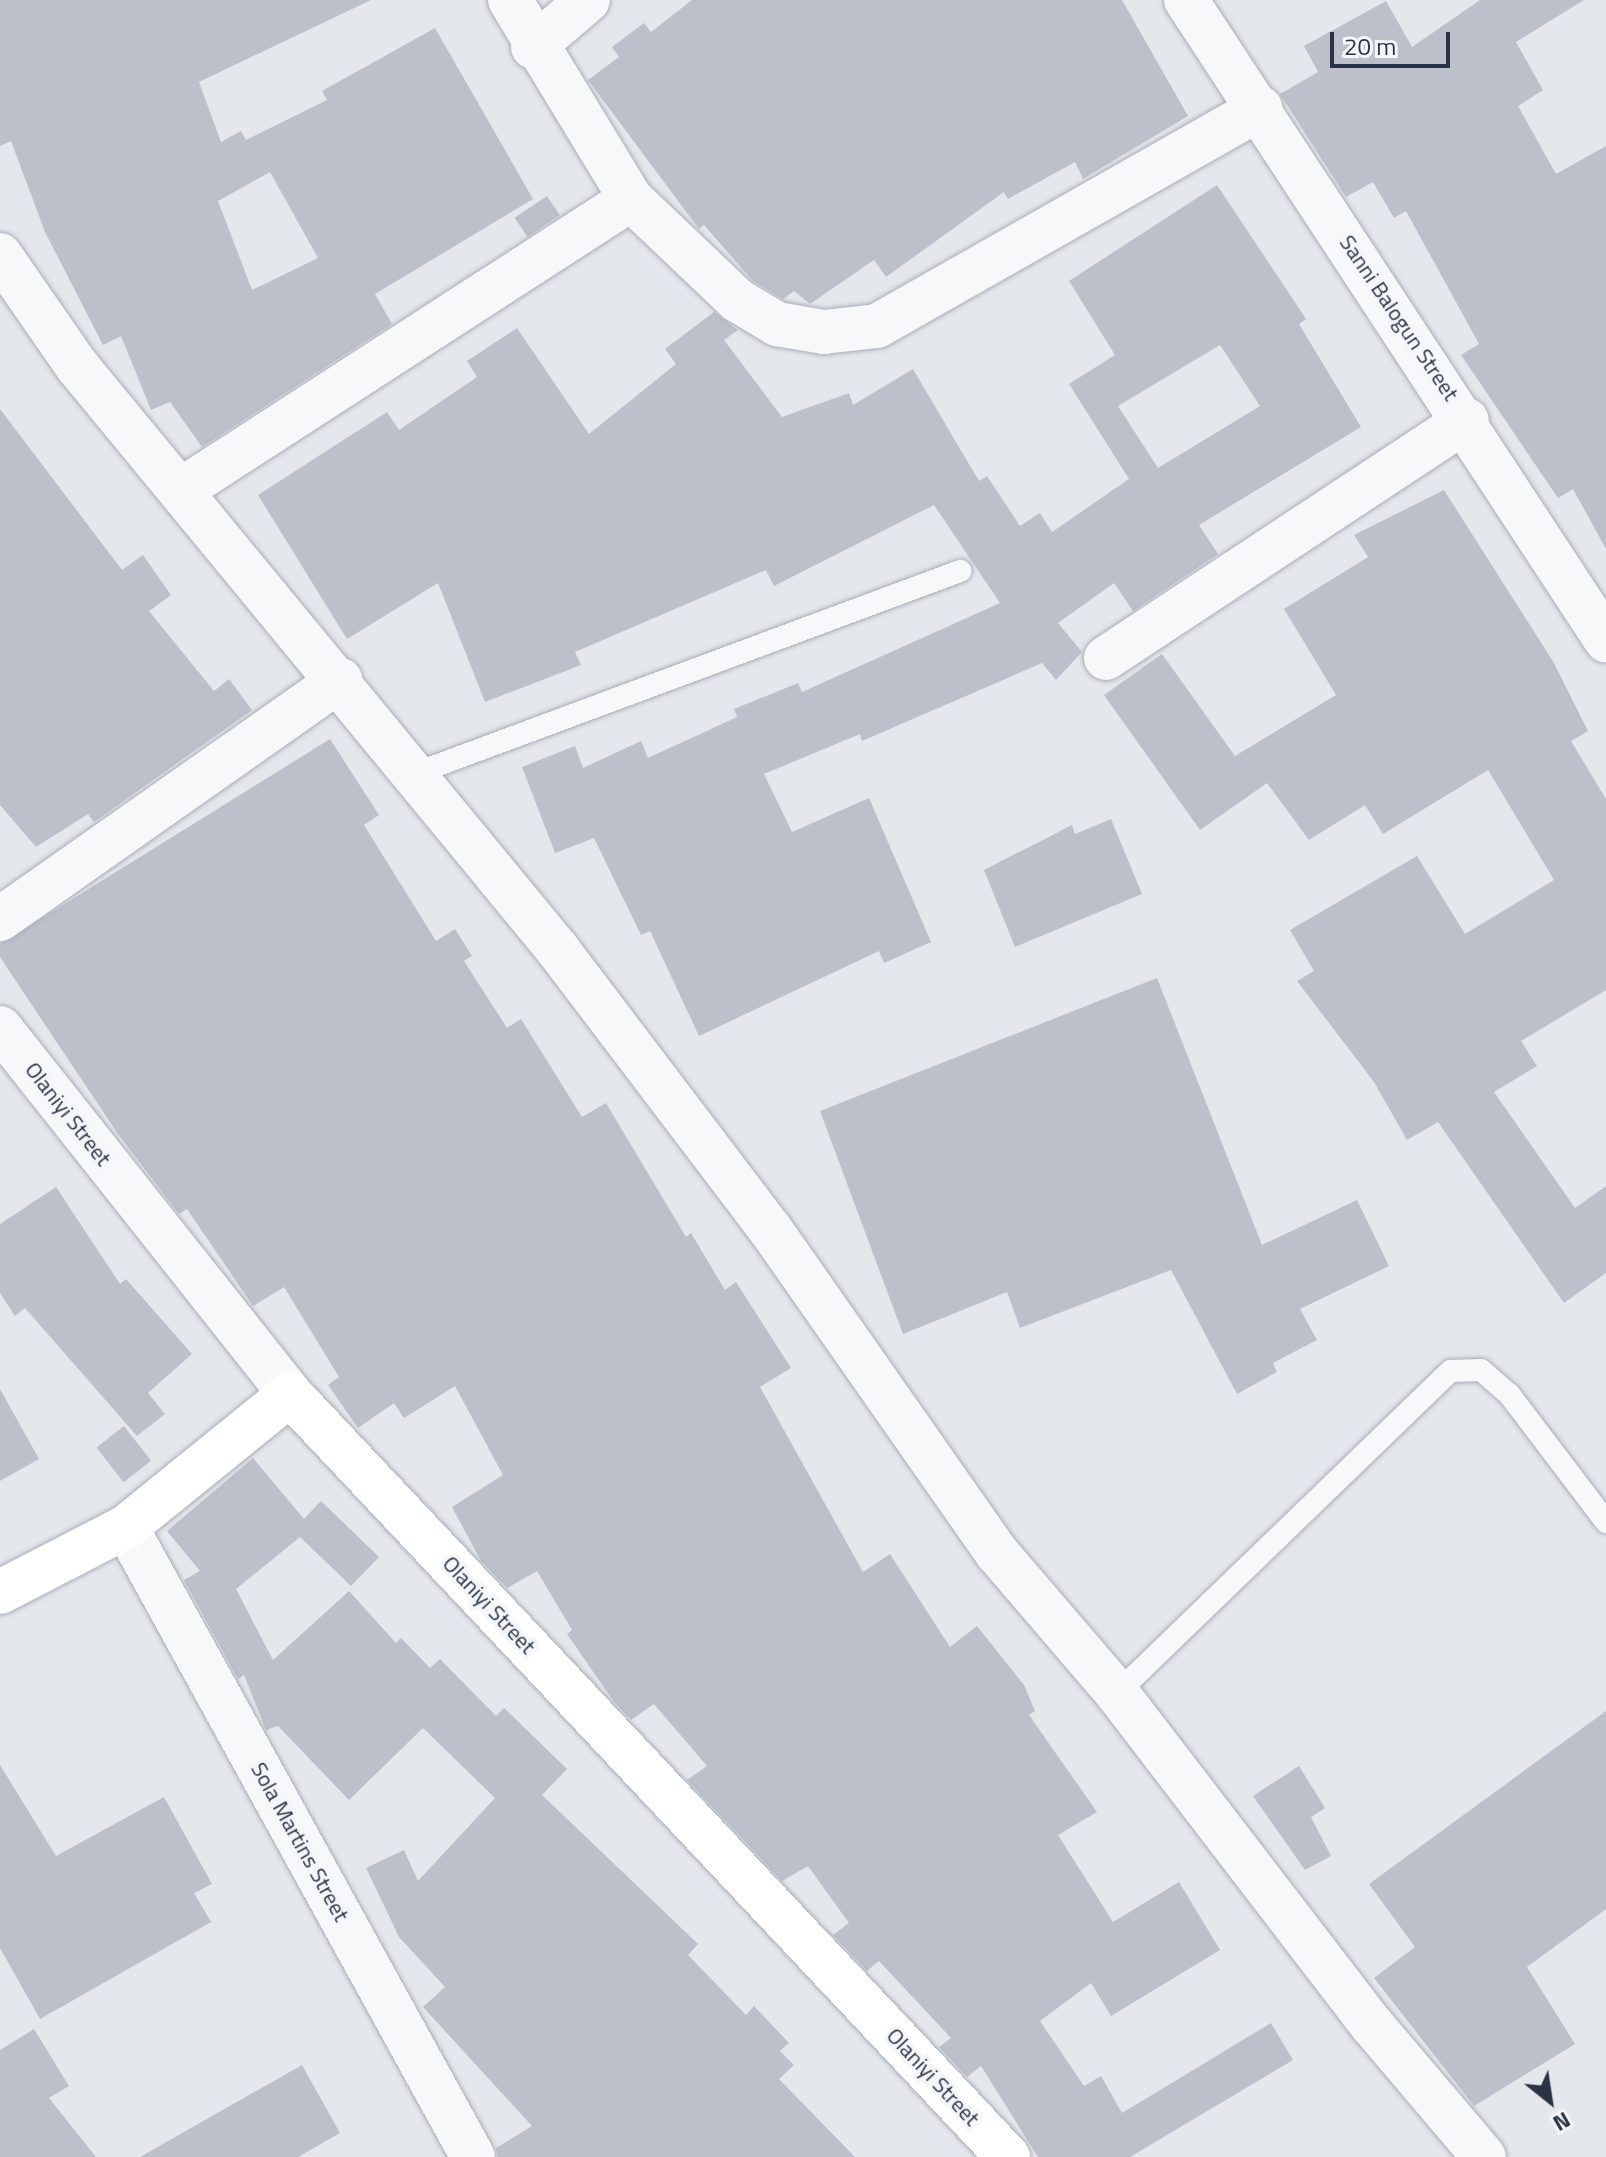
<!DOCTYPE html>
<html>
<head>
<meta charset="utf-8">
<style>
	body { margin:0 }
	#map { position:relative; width:1606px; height:2157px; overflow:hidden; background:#e4e7ec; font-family:"Titillium Web",sans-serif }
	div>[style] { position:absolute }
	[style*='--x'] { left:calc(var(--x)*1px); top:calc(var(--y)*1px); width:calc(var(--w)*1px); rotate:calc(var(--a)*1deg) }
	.building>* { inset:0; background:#bbc0ca; transform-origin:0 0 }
	.roads { filter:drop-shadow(0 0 2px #a9aeb7) drop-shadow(0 0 2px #a9aeb7) }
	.lane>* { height:22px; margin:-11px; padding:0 11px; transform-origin:11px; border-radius:11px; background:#f7f8fa }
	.street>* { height:44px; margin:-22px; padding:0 22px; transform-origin:22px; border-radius:22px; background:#f7f8fa }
	.secondary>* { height:44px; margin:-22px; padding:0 22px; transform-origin:22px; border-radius:22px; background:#fff }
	span { translate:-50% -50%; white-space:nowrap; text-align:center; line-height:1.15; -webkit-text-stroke:8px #f4f6f9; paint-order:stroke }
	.street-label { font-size:22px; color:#2b3445 }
	.north { position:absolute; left:1510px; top:2061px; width:80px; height:80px; -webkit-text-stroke:6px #f4f6f9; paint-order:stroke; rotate:150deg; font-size:22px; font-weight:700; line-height:32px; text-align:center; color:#2b3445 }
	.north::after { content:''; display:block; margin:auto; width:28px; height:36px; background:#2b3445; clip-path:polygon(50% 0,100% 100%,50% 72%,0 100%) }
	.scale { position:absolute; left:1330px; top:32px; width:120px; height:36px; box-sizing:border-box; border:4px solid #2b3445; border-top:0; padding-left:10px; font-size:24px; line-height:28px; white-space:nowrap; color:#2b3445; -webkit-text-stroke:6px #f4f6f9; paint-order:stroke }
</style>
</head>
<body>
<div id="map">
	<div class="building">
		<div style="clip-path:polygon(evenodd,0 0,371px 0,199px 82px,221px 142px,241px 131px,246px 140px,327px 100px,322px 91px,435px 28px,533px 199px,375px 294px,392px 324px,202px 447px,170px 402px,151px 410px,121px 336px,103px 345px,45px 232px,11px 141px,0 146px,0 0,270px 172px,318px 258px,252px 290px,218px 201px,270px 172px)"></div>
		<div style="clip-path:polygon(692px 0,1122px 0,1188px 116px,1083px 179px,1075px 162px,1008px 199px,1004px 192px,886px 277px,874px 260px,810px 304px,794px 291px,783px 299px,752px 280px,704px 225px,699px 229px,588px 80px,619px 57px,612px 47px,644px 23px,651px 32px)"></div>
		<div style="clip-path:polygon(1480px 0,1584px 0,1516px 42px,1543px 90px,1518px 106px,1556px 174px,1606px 146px,1606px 549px,1573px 489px,1558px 498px,1461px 355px,1479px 344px,1406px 211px,1394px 218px,1373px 182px,1346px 197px,1280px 94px,1318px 72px,1304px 46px,1386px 1px,1412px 47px)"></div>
		<div style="clip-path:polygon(evenodd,1217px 185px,1306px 319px,1299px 324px,1361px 427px,1199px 525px,1218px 554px,1133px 611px,1114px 583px,1058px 623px,1082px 652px,1056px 680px,1042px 663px,862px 741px,860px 734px,764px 774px,792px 832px,869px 798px,931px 942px,884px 963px,879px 951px,699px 1036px,650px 931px,641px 935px,594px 838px,555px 853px,522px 767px,575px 746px,583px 768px,641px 741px,648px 758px,737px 717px,734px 709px,798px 683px,802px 692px,1000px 603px,934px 505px,774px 586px,766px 570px,575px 652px,581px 665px,485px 702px,438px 583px,347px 639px,258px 495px,387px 412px,399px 430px,477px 377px,467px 361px,517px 328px,589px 434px,676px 364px,665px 349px,714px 312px,738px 330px,724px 340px,782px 417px,849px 393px,853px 405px,913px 369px,979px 481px,987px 476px,1020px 526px,1040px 513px,1052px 532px,1129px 479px,1069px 384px,1115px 355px,1069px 281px,1217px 185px,1220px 345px,1260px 406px,1158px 468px,1118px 406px,1220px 345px)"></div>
		<div style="left:547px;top:196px;width:23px;height:39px;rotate:56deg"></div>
		<div style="clip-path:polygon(0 409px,122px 570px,143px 555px,171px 595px,149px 611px,214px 691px,229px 679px,252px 710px,94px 822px,88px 814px,36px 847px,0 805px)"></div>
		<div style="clip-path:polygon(1444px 490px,1554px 663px,1588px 731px,1571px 741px,1606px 799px,1606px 990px,1521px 1041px,1537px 1066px,1494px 1092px,1575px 1208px,1606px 1186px,1606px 1273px,1564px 1303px,1438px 1122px,1407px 1140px,1374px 1082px,1297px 981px,1314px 971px,1290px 930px,1417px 856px,1465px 934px,1554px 880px,1488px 770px,1383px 834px,1365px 805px,1309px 840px,1267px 783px,1200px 830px,1104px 695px,1162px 654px,1235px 756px,1336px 695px,1284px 609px,1368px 557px,1354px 535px)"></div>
		<div style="clip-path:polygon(330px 739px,379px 815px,364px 825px,436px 941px,455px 929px,472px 956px,464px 961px,507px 1028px,521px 1019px,582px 1117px,606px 1103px,686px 1237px,691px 1233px,725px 1290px,736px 1282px,791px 1368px,760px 1387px,863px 1572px,890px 1554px,950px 1647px,977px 1626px,1024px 1685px,1035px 1711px,1029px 1715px,1097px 1812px,1058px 1835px,1113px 1922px,1179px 1882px,1220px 1950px,1111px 2016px,1091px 1983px,1040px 2021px,1084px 2086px,1101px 2076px,1122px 2113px,1271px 2023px,1293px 2060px,1130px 2157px,1038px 2157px,981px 2066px,967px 2077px,939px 2047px,951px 2038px,879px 1961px,867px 1971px,833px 1935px,849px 1923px,808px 1866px,782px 1881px,687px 1780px,707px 1766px,654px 1704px,631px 1720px,614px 1702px,567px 1634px,572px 1630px,537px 1571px,507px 1588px,481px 1561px,452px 1507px,503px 1475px,455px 1386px,404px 1418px,394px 1403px,358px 1428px,328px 1385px,339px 1377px,284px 1287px,253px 1306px,187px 1209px,179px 1214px,118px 1134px,0 957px,0 944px)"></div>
		<div style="clip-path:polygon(1111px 819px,1142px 894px,1015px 947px,984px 870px,1072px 825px,1075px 834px)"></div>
		<div style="clip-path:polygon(1157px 978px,1262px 1245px,1357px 1200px,1389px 1266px,1300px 1309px,1317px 1340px,1273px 1363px,1277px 1372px,1237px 1394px,1171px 1270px,1020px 1328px,1007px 1292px,903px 1334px,820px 1111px)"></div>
		<div style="clip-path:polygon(56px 1187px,120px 1284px,126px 1279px,192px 1354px,148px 1393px,165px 1414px,137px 1436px,25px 1308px,15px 1316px,0 1293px,0 1224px)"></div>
		<div style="clip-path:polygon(0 1389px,39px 1459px,0 1481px)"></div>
		<div style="left:124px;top:1426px;width:44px;height:35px;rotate:52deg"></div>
		<div style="clip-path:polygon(253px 1458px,304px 1519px,321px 1501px,379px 1557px,351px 1586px,300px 1537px,236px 1589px,273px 1660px,349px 1591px,396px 1643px,401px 1638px,430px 1668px,440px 1659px,496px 1716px,504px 1708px,567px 1769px,542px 1795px,698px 1944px,688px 1955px,746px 2015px,754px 2006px,789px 2043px,780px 2051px,794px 2065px,779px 2079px,855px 2157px,498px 2157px,496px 2148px,532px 2126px,423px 2007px,445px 1987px,399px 1937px,366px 1868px,404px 1850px,418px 1881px,495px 1798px,423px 1728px,349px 1800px,278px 1726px,266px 1730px,244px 1675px,238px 1679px,184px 1580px,200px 1571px,167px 1531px)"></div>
		<div style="clip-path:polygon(1606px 1711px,1606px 1909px,1527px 1967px,1575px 2044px,1474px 2106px,1374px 1978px,1415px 1947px,1369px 1884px)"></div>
		<div style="clip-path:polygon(0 1765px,56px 1856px,164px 1797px,212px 1884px,194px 1893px,211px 1922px,40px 2019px,0 1948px)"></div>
		<div style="clip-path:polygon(1299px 1766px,1325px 1808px,1311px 1817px,1331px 1856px,1305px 1870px,1253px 1796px)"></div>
		<div style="clip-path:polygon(34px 2029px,69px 2086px,49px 2098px,96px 2157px,0 2157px,0 2050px)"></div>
		<div style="clip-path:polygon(302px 2065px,340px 2133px,298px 2157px,140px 2157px)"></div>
	</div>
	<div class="roads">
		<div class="lane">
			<div style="--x:414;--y:774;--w:583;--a:-20.39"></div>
			<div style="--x:1117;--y:1693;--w:464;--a:-44"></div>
			<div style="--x:1451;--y:1371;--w:30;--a:-2"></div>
			<div style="--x:1481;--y:1370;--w:37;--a:41"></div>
			<div style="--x:1509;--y:1394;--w:161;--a:52.8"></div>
		</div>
		<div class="street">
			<div style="--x:510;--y:0;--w:233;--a:58.7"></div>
			<div style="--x:631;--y:199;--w:146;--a:43.6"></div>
			<div style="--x:737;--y:300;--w:47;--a:31"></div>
			<div style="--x:777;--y:324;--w:48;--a:9.7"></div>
			<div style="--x:824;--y:332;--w:53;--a:-6.5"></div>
			<div style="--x:877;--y:326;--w:441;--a:-29.6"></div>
			<div style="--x:1186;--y:0;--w:766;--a:56.73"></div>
			<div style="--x:533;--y:47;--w:72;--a:-40.5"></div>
			<div style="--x:0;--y:255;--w:135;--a:55.3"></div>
			<div style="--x:77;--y:366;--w:757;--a:50.52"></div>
			<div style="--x:558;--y:950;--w:350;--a:52.8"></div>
			<div style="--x:770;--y:1229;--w:396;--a:55"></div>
			<div style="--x:997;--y:1553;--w:184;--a:49.4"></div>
			<div style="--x:1117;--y:1693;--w:419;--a:52.5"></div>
			<div style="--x:1372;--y:2025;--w:173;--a:49.7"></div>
			<div style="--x:181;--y:490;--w:536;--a:-32.89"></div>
			<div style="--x:1106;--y:658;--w:432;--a:-33.4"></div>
			<div style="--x:0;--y:919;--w:416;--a:-35.1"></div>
			<div style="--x:0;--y:1028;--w:467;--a:51.6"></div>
			<div style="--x:126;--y:1527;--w:719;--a:61.15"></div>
		</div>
		<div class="secondary">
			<div style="--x:0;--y:1592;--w:142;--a:-27.3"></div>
			<div style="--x:126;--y:1527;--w:211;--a:-39"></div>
			<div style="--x:290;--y:1394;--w:1048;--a:46.74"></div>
		</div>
	</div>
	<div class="street-label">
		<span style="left:1399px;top:318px;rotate:56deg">Sanni Balogun Street</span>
		<span style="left:68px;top:1114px;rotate:52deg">Olaniyi Street</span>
		<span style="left:489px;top:1605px;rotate:47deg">Olaniyi Street</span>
		<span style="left:300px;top:1842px;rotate:61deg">Sola Martins Street</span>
		<span style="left:933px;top:2077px;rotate:47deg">Olaniyi Street</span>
	</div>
	<div class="north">N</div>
	<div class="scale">20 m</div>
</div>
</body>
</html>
